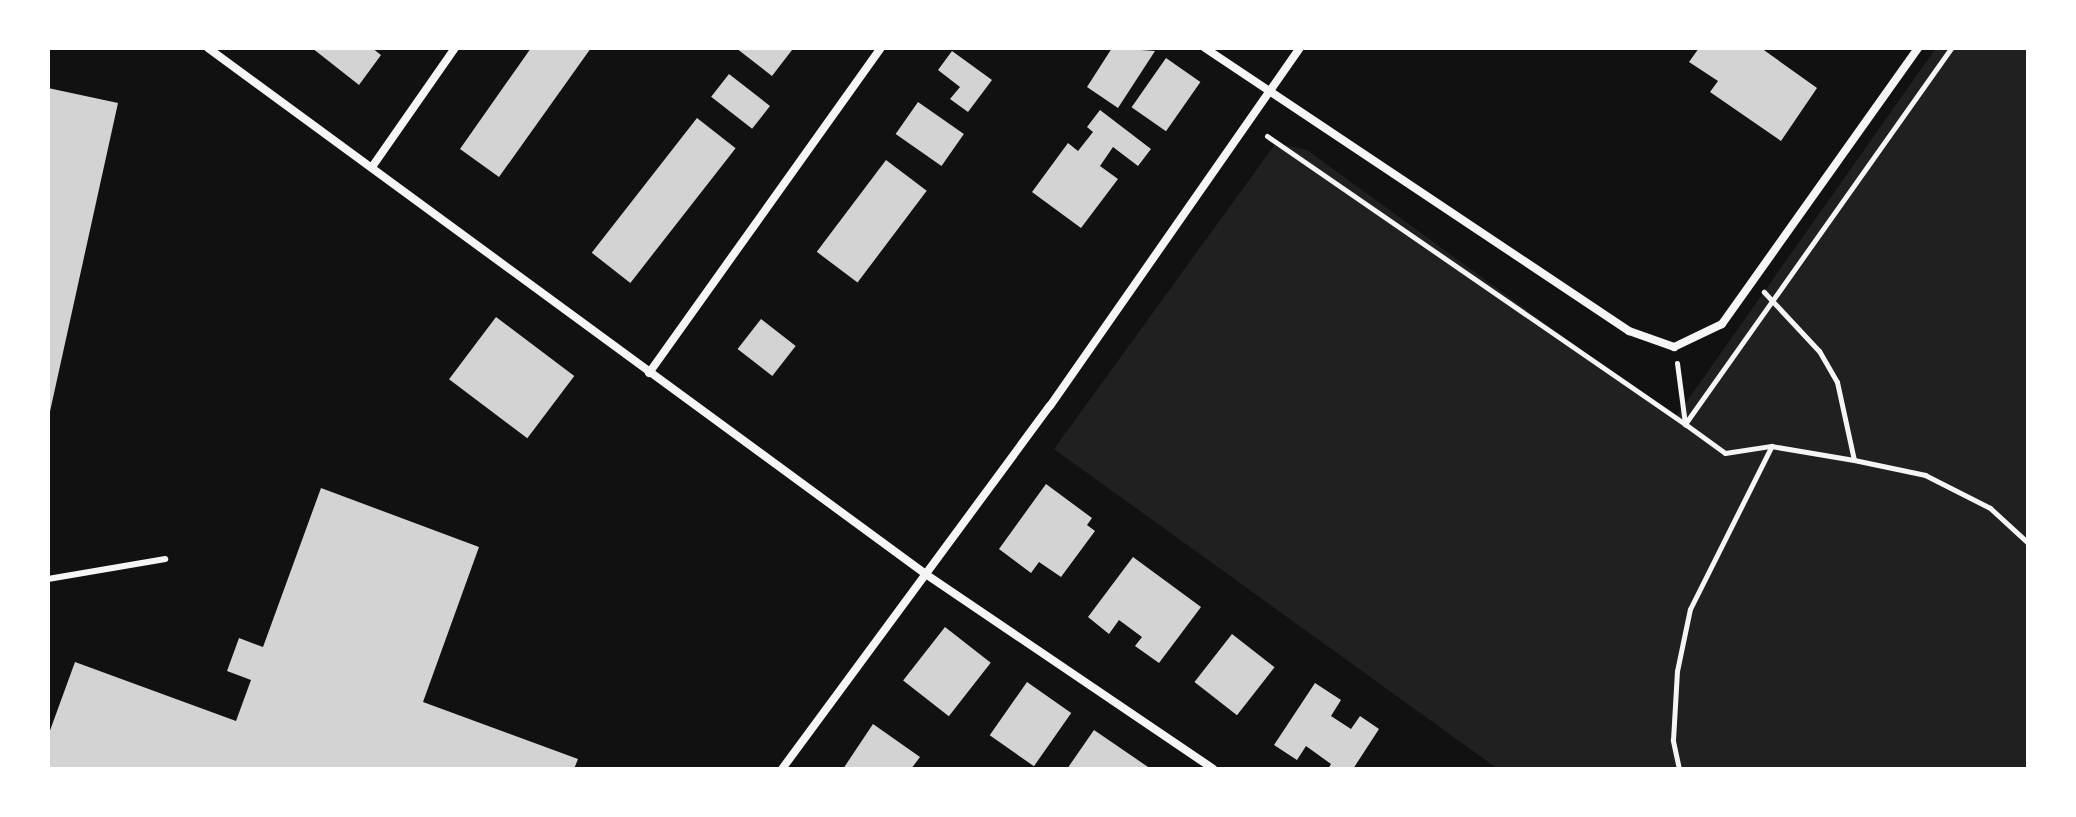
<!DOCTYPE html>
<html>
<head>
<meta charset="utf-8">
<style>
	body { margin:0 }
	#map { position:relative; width:2076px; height:817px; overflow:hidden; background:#111; font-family:"DejaVu Sans",sans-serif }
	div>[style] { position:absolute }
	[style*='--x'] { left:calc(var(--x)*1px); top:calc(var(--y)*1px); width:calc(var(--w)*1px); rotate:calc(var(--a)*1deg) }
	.green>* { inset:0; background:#202020 }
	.building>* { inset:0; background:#d3d3d3; transform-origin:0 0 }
	.path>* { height:5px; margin:-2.5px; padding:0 2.5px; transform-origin:2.5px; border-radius:2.5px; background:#f5f5f5 }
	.service>* { height:6px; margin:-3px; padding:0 3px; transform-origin:3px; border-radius:3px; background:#f5f5f5 }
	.minor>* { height:8px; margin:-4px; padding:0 4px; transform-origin:4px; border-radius:4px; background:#f5f5f5 }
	span { translate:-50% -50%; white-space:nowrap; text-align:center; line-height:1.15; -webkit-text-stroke:7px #fff; paint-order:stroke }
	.frame { position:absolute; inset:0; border:50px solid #fff; pointer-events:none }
</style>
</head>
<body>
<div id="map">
	<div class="green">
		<div style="clip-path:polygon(1936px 48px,2028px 48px,2028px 769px,1498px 769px,1054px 449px,1276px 143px,1307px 150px,1675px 418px)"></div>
	</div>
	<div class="building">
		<div style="clip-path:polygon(312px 48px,372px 48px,381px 55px,359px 85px)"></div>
		<div style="clip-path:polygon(531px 48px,591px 48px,499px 177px,460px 149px)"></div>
		<div style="clip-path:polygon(736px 48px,789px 48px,792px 50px,772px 76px)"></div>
		<div style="clip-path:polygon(1112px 48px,1155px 51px,1118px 108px,1087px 87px)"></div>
		<div style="clip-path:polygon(1699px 48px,1761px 48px,1817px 88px,1781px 141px,1710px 92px,1718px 81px,1689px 62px)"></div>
		<div style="clip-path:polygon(952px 51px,992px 80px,968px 112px,950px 99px,960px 87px,938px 70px)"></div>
		<div style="left:1166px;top:58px;width:42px;height:60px;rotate:35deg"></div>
		<div style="left:729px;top:74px;width:52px;height:29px;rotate:38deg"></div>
		<div style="clip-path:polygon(48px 88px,118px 103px,49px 416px,48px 416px)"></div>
		<div style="left:918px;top:102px;width:56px;height:39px;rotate:35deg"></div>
		<div style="clip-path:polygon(1100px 110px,1151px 149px,1138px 166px,1113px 147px,1100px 166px,1118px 179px,1081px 228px,1032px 192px,1068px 143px,1078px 151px,1093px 132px,1087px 127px)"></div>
		<div style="left:697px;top:118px;width:49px;height:171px;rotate:38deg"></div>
		<div style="left:886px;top:160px;width:51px;height:115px;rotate:37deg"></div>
		<div style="left:496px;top:317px;width:98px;height:78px;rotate:37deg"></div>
		<div style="left:761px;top:319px;width:44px;height:38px;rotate:38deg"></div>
		<div style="clip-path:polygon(1046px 484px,1092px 518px,1087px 525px,1095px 531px,1061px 577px,1039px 562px,1031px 573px,999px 549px)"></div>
		<div style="clip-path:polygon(321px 488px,479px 547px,423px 702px,578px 759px,574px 769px,48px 769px,48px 736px,75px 662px,236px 721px,251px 680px,227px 671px,239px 638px,263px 647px)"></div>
		<div style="clip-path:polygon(1133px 557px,1201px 607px,1159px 663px,1135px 646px,1142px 637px,1119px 620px,1109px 634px,1088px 617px)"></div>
		<div style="left:945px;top:627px;width:58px;height:68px;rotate:38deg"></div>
		<div style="left:1232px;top:634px;width:54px;height:61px;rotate:38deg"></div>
		<div style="left:1027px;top:682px;width:54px;height:65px;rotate:35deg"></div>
		<div style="clip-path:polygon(1315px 683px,1341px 700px,1331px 716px,1351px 729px,1360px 716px,1379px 729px,1353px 769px,1328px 769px,1331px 764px,1306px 746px,1297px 760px,1274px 745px)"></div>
		<div style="clip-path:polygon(873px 724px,920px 757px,911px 769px,843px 769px)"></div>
		<div style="clip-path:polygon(1094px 730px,1151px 769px,1067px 769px)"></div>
	</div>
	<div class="path">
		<div style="--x:1267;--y:136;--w:508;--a:34.57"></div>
		<div style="--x:1685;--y:424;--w:461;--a:-54.7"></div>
		<div style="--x:1677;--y:363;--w:62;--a:82.5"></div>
		<div style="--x:1685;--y:424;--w:49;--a:35.9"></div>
		<div style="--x:1725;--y:453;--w:47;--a:-8.7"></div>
		<div style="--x:1771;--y:446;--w:84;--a:9.6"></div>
		<div style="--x:1854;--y:460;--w:80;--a:-102.3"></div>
		<div style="--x:1837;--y:382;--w:36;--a:-120"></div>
		<div style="--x:1819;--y:351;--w:81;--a:-133"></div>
		<div style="--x:1854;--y:460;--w:73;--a:11.9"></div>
		<div style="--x:1925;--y:475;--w:73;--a:26.9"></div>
		<div style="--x:1990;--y:508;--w:52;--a:42.6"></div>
		<div style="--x:1679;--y:769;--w:30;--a:-102"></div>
		<div style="--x:1673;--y:740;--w:69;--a:-86.7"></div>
		<div style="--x:1677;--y:671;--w:63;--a:-78.2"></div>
		<div style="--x:1690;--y:609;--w:181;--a:-63.4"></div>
	</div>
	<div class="service">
		<div style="--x:48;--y:579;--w:119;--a:-9.7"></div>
	</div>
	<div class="minor">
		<div style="--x:208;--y:48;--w:891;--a:36.24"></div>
		<div style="--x:927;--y:575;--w:346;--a:34.1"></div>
		<div style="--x:1205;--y:48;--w:510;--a:33.72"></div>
		<div style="--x:1629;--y:331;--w:48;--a:19.6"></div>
		<div style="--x:1674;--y:347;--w:53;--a:-25.6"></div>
		<div style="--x:1722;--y:324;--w:339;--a:-54.6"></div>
		<div style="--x:372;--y:167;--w:145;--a:-55.1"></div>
		<div style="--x:649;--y:373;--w:399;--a:-54.5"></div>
		<div style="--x:782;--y:769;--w:451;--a:-53.6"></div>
		<div style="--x:1050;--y:406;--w:437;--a:-55.1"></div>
	</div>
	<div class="frame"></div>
</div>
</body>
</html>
